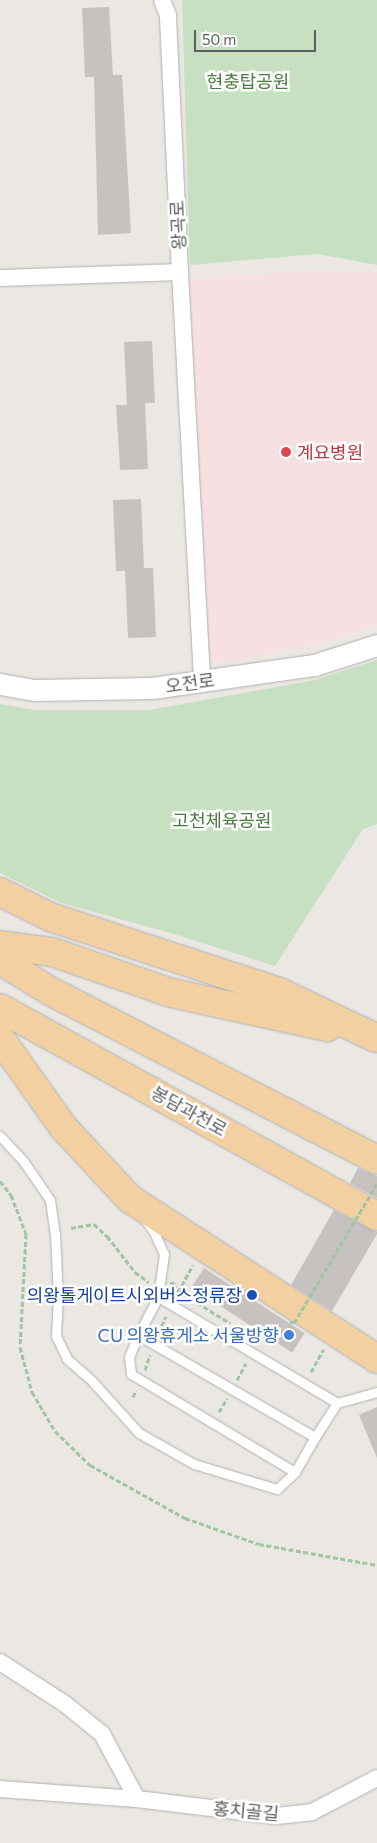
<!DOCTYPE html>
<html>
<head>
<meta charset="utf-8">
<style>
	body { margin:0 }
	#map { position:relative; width:377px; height:1843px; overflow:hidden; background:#ebe7e2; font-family:Commissioner,"Noto Sans KR",sans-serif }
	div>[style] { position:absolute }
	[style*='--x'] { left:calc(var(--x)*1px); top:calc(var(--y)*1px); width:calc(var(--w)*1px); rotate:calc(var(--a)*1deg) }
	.medical>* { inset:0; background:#f7e0e2 }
	.green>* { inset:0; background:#c8e0c2 }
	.building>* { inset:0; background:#c7c2bf; transform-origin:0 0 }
	.path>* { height:3px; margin-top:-1.5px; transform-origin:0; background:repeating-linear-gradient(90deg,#9fc5a2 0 5px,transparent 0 7.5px) }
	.roads { filter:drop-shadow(0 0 1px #aeb1b3) drop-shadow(0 0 1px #aeb1b3) }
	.service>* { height:9px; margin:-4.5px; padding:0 4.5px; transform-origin:4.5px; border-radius:4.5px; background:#fff }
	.minor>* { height:16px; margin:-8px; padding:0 8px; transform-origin:8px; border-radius:8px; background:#fff }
	.tertiary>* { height:21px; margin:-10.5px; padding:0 10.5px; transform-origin:10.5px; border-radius:10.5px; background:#fff }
	.trunk>* { height:28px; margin:-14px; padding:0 14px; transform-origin:14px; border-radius:14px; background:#f2d0a2 }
	.path-bridge>* { height:3px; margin-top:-1.5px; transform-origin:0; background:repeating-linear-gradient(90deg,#9fc5a2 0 5px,transparent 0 7.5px) }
	.dots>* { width:14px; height:14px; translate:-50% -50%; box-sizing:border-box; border:2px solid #fff; border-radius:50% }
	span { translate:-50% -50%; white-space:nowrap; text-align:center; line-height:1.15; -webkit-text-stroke:5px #fff; paint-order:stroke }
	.park-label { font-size:18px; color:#487c3f }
	.street-label { font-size:18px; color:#5b5f61 }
	.health-label { font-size:18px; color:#be3a42 }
	.left { translate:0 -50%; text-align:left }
	.transit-label { font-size:18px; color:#164399 }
	.right { translate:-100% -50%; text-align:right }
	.shop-label { font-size:18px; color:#366cbe }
	.scale { position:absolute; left:194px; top:30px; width:122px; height:22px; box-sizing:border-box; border:2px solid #5b5f61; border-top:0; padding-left:6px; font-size:15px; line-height:18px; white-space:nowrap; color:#5b5f61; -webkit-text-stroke:4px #fff; paint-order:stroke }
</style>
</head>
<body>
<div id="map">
	<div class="medical">
		<div style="clip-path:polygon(317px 270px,377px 272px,377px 625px,333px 640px,241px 660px,207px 664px,185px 279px)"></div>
	</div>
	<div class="green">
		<div style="clip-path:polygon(182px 0,377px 0,377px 265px,317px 254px,190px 265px)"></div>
		<div style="clip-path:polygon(377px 660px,377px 824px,363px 829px,275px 966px,171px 933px,61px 903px,0 873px,0 704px,34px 710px,150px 710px,315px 680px)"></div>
	</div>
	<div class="building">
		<div style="clip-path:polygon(109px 7px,113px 75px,122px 75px,131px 233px,98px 235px,94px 77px,85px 77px,82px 8px)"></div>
		<div style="clip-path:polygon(152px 341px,155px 403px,145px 403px,148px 469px,120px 470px,116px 405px,127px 405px,124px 342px)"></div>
		<div style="clip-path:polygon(141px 499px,144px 568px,153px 568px,156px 637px,128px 638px,125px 571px,116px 571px,113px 500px)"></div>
		<div style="clip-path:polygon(358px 1168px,377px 1176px,377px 1198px,350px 1183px)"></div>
		<div style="clip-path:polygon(334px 1210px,377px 1232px,377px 1234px,332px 1311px,291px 1285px)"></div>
		<div style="left:204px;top:1268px;width:120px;height:23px;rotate:33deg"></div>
		<div style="clip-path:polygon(377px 1407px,377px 1458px,359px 1415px)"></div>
	</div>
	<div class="path">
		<div style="--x:0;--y:1181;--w:18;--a:52"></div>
		<div style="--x:11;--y:1195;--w:42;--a:69"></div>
		<div style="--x:26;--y:1234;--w:113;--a:93"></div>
		<div style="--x:20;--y:1347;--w:47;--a:75.1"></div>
		<div style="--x:32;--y:1392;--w:45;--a:59.5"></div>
		<div style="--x:55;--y:1431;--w:49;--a:44.2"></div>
		<div style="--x:90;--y:1465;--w:109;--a:29.2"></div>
		<div style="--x:185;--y:1518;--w:78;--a:19.4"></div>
		<div style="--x:259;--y:1544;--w:120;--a:10.1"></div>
		<div style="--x:71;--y:1228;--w:23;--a:-10"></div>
		<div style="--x:94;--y:1224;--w:18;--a:43"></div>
		<div style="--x:107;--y:1236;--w:46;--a:52.1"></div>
		<div style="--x:135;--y:1272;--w:17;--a:36"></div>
		<div style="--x:170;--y:1283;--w:4;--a:0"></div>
		<div style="--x:174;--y:1283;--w:9;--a:63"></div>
		<div style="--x:178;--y:1291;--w:61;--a:31.6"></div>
		<div style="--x:178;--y:1292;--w:31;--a:-61"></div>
		<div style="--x:159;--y:1333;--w:18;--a:-68"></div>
		<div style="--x:145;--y:1370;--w:16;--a:-72"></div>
		<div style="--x:311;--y:1372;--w:26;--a:-61"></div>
		<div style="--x:237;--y:1380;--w:19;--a:-62"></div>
		<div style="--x:133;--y:1397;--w:8;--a:-67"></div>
		<div style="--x:219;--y:1412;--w:16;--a:-60"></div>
	</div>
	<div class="roads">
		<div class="service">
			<div style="--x:0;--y:1136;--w:35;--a:47"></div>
			<div style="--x:24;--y:1162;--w:46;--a:55.6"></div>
			<div style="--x:50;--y:1200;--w:34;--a:82"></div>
			<div style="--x:55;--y:1234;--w:63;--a:87.3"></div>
			<div style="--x:58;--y:1297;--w:39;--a:93"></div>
			<div style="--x:56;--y:1336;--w:25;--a:64"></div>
			<div style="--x:67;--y:1359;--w:33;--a:41"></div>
			<div style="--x:92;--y:1381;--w:70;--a:47.9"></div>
			<div style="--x:139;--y:1433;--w:63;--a:29.4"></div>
			<div style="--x:194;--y:1464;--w:87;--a:16.8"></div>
			<div style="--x:277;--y:1489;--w:25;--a:-43"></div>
			<div style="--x:295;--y:1472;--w:40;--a:-60.3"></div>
			<div style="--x:146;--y:1221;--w:14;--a:54"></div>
			<div style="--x:154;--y:1232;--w:24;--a:66"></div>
			<div style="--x:164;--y:1254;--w:43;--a:97.9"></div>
			<div style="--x:158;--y:1297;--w:43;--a:117.8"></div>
			<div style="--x:138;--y:1335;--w:204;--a:30"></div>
			<div style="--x:315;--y:1437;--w:40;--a:-57.1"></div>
			<div style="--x:337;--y:1403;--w:41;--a:-15.4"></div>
			<div style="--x:158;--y:1297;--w:208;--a:30.6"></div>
			<div style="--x:138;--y:1335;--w:24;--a:112"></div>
			<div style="--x:129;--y:1357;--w:17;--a:83"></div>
			<div style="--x:131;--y:1374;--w:191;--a:30.9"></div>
		</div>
		<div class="minor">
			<div style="--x:180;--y:272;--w:410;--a:86.9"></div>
			<div style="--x:0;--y:278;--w:180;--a:-1.9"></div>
			<div style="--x:180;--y:272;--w:257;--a:-92.7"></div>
			<div style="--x:168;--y:15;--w:16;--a:-112"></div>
			<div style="--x:0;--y:1662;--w:77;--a:32.9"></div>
			<div style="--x:65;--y:1704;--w:48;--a:39"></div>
			<div style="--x:102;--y:1734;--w:74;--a:61.7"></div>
			<div style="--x:0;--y:1789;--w:137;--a:4.2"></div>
			<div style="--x:137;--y:1799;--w:140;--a:7"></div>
			<div style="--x:276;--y:1816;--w:36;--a:-6"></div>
			<div style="--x:312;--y:1812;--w:73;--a:-27.6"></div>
		</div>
		<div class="tertiary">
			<div style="--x:0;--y:684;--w:36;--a:10"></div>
			<div style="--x:35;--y:690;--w:117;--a:-1"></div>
			<div style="--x:152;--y:688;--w:164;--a:-8.1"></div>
			<div style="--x:314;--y:665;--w:66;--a:-17.6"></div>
		</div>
		<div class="trunk">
			<div style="--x:0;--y:892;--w:56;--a:26.6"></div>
			<div style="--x:50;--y:917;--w:241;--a:18.1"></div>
			<div style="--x:279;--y:992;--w:107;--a:25.4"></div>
			<div style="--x:0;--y:945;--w:52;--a:7.7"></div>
			<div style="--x:52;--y:952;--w:127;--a:18.9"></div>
			<div style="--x:172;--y:993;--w:159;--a:12.4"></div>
			<div style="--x:0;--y:960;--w:59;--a:31.8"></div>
			<div style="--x:50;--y:991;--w:368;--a:27.3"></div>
			<div style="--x:0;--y:1008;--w:431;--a:28.9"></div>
			<div style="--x:0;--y:1038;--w:109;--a:54.7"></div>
			<div style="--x:63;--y:1127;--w:98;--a:47.1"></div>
			<div style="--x:130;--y:1199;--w:294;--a:32.9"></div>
		</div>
	</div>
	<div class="path-bridge">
		<div style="--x:290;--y:1321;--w:4;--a:27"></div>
		<div style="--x:294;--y:1323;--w:162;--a:-59.2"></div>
	</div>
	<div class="dots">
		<div style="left:286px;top:452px;background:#e0444e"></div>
		<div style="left:252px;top:1295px;background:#1a4fb4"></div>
		<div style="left:289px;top:1335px;background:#3f7fe0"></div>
	</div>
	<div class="park-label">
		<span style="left:248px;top:81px">현충탑공원</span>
		<span style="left:222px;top:820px">고천체육공원</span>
	</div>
	<div class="street-label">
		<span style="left:178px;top:225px;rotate:-93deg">왕곡로</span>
		<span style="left:190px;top:683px;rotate:-8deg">오전로</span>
		<span style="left:189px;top:1111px;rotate:29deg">봉담과천로</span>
		<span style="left:246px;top:1811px;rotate:5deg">홍치골길</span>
	</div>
	<div class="health-label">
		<span class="left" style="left:297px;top:452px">계요병원</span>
	</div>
	<div class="transit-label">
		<span class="right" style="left:242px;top:1295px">의왕톨게이트시외버스정류장</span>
	</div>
	<div class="shop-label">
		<span class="right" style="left:279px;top:1335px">CU 의왕휴게소 서울방향</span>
	</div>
	<div class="scale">50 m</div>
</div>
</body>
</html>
